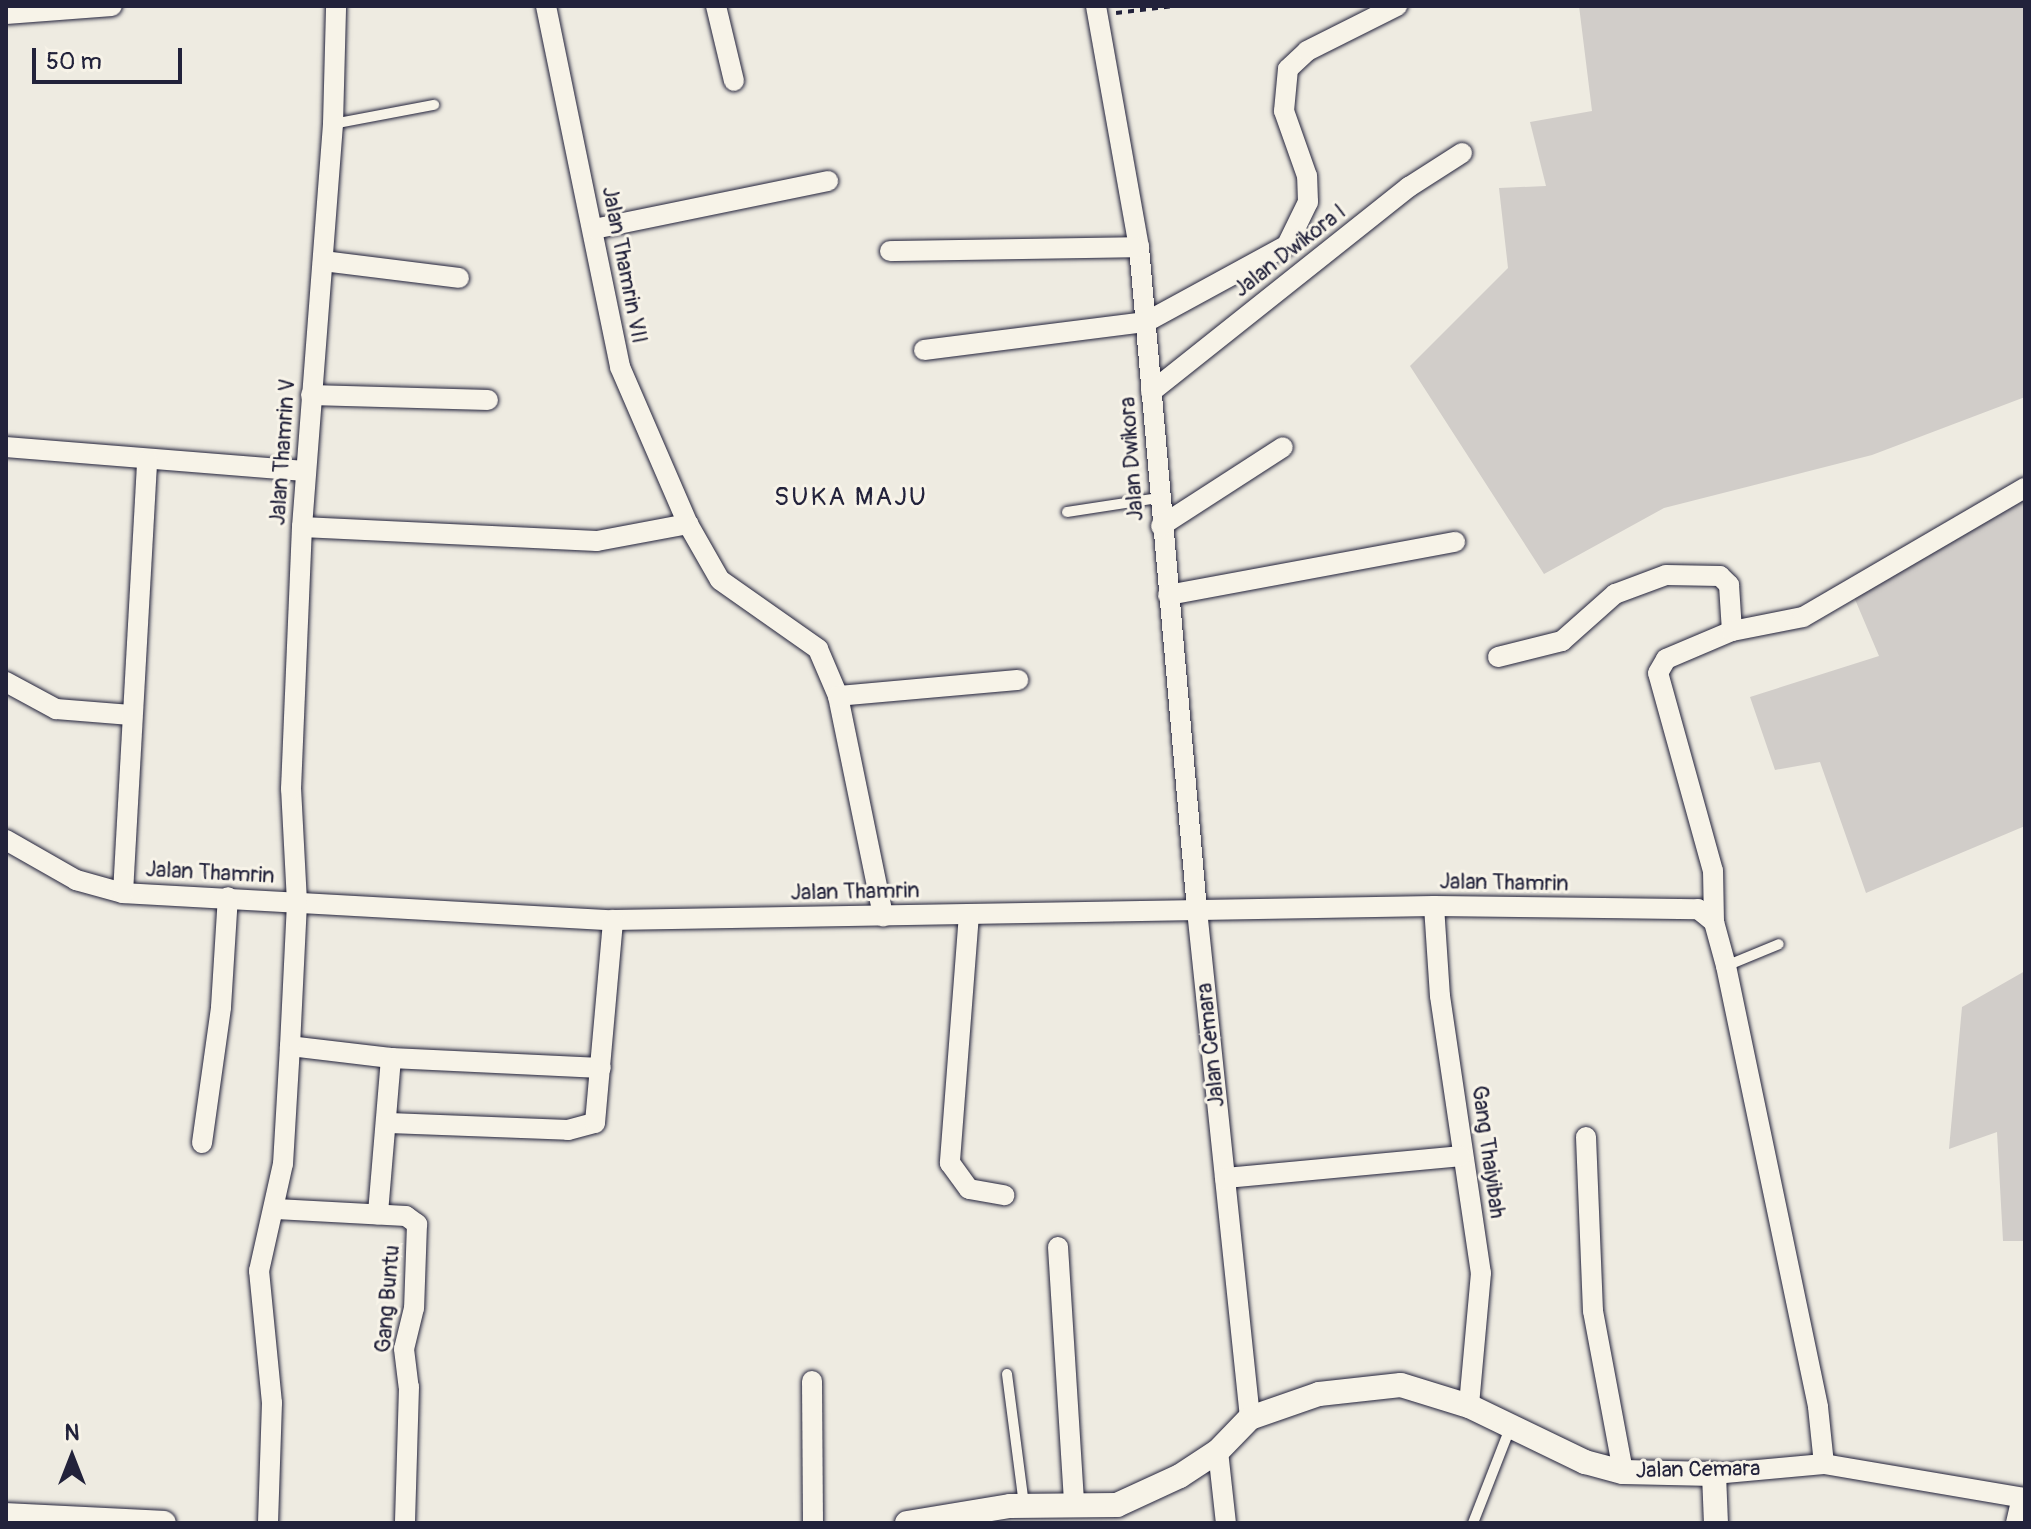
<!DOCTYPE html>
<html>
<head>
<meta charset="utf-8">
<style>
	body { margin:0 }
	#map { position:relative; width:2031px; height:1529px; overflow:hidden; background:#eeebe1; font-family:Pangolin,sans-serif }
	div>[style] { position:absolute }
	[style*='--x'] { left:calc(var(--x)*1px); top:calc(var(--y)*1px); width:calc(var(--w)*1px); rotate:calc(var(--a)*1deg) }
	.green>* { inset:0; background:#d1cdc9 }
	.path>* { height:4px; margin-top:-2px; transform-origin:0; background:repeating-linear-gradient(90deg,#22223b 0 6px,transparent 0 12px) }
	.roads { filter:drop-shadow(0 0 2px #22223b) drop-shadow(0 0 2px #22223b) }
	.service>* { height:10px; margin:-5px; padding:0 5px; transform-origin:5px; border-radius:5px; background:#f7f3e8 }
	.minor>* { height:20px; margin:-10px; padding:0 10px; transform-origin:10px; border-radius:10px; background:#f7f3e8 }
	.tertiary>* { height:24px; margin:-12px; padding:0 12px; transform-origin:12px; border-radius:12px; background:#f7f3e8 }
	span { translate:-50% -50%; white-space:nowrap; text-align:center; line-height:1.15; -webkit-text-stroke:6px #f7f3e8; paint-order:stroke }
	.street-label { font-size:22px; color:#22223b }
	.quarter-label { font-size:26px; color:#22223b; letter-spacing:2px }
	.frame { position:absolute; inset:0; border:8px solid #22223b; pointer-events:none }
	.north { position:absolute; left:32px; top:1417px; width:80px; height:80px; -webkit-text-stroke:6px #f7f3e8; paint-order:stroke; rotate:0deg; font-size:22px; font-weight:700; line-height:32px; text-align:center; color:#22223b }
	.north::after { content:''; display:block; margin:auto; width:28px; height:36px; background:#22223b; clip-path:polygon(50% 0,100% 100%,50% 72%,0 100%) }
	.scale { position:absolute; left:32px; top:48px; width:150px; height:36px; box-sizing:border-box; border:4px solid #22223b; border-top:0; padding-left:10px; font-size:24px; line-height:28px; white-space:nowrap; color:#22223b; -webkit-text-stroke:6px #f7f3e8; paint-order:stroke }
</style>
</head>
<body>
<div id="map">
	<div class="green">
		<div style="clip-path:polygon(1579px 6px,2025px 6px,2025px 397px,1872px 455px,1664px 508px,1544px 574px,1410px 366px,1508px 268px,1499px 188px,1546px 186px,1530px 122px,1592px 111px)"></div>
		<div style="clip-path:polygon(2025px 496px,2025px 826px,1866px 893px,1820px 762px,1775px 770px,1750px 697px,1879px 656px,1854px 597px)"></div>
		<div style="clip-path:polygon(2025px 971px,2025px 1241px,2003px 1241px,1997px 1132px,1949px 1149px,1962px 1007px)"></div>
	</div>
	<div class="path">
		<div style="--x:1116;--y:13;--w:58;--a:-6.9"></div>
	</div>
	<div class="roads">
		<div class="service">
			<div style="--x:333;--y:124;--w:103;--a:-10.7"></div>
			<div style="--x:1067;--y:512;--w:93;--a:-8.7"></div>
			<div style="--x:1726;--y:966;--w:57;--a:-22.5"></div>
			<div style="--x:1007;--y:1374;--w:132;--a:82.6"></div>
			<div style="--x:1473;--y:1523;--w:102;--a:-68.7"></div>
		</div>
		<div class="minor">
			<div style="--x:546;--y:6;--w:369;--a:78.4"></div>
			<div style="--x:620;--y:367;--w:171;--a:66.6"></div>
			<div style="--x:688;--y:524;--w:64;--a:60.3"></div>
			<div style="--x:720;--y:580;--w:120;--a:35.1"></div>
			<div style="--x:818;--y:649;--w:51;--a:66.9"></div>
			<div style="--x:838;--y:696;--w:225;--a:78.4"></div>
			<div style="--x:716;--y:6;--w:77;--a:76.5"></div>
			<div style="--x:1096;--y:6;--w:245;--a:79.9"></div>
			<div style="--x:1139;--y:247;--w:666;--a:85"></div>
			<div style="--x:1197;--y:910;--w:511;--a:84.04"></div>
			<div style="--x:6;--y:14;--w:106;--a:-4.3"></div>
			<div style="--x:594;--y:229;--w:239;--a:-11.6"></div>
			<div style="--x:890;--y:251;--w:249;--a:-0.9"></div>
			<div style="--x:323;--y:261;--w:137;--a:7.1"></div>
			<div style="--x:924;--y:350;--w:224;--a:-7.2"></div>
			<div style="--x:1146;--y:322;--w:161;--a:-28.6"></div>
			<div style="--x:1287;--y:245;--w:48;--a:-64"></div>
			<div style="--x:1308;--y:202;--w:26;--a:-92"></div>
			<div style="--x:1307;--y:176;--w:69;--a:-109.5"></div>
			<div style="--x:1284;--y:111;--w:42;--a:-84.6"></div>
			<div style="--x:1288;--y:69;--w:26;--a:-43"></div>
			<div style="--x:1307;--y:51;--w:101;--a:-26.6"></div>
			<div style="--x:1151;--y:392;--w:330;--a:-38.5"></div>
			<div style="--x:1409;--y:187;--w:63;--a:-32.7"></div>
			<div style="--x:311;--y:395;--w:177;--a:1.6"></div>
			<div style="--x:6;--y:447;--w:299;--a:4.6"></div>
			<div style="--x:1161;--y:526;--w:145;--a:-32.9"></div>
			<div style="--x:302;--y:527;--w:295;--a:2.7"></div>
			<div style="--x:597;--y:541;--w:93;--a:-10.6"></div>
			<div style="--x:1168;--y:595;--w:292;--a:-10.5"></div>
			<div style="--x:1498;--y:657;--w:66;--a:-14"></div>
			<div style="--x:1562;--y:641;--w:71;--a:-41.6"></div>
			<div style="--x:1615;--y:594;--w:54;--a:-20.4"></div>
			<div style="--x:1666;--y:575;--w:54;--a:1.1"></div>
			<div style="--x:1720;--y:576;--w:13;--a:45"></div>
			<div style="--x:1729;--y:585;--w:46;--a:86.3"></div>
			<div style="--x:6;--y:682;--w:57;--a:28.4"></div>
			<div style="--x:56;--y:709;--w:75;--a:4.6"></div>
			<div style="--x:838;--y:696;--w:181;--a:-5.1"></div>
			<div style="--x:6;--y:840;--w:81;--a:29.7"></div>
			<div style="--x:76;--y:880;--w:49;--a:15.5"></div>
			<div style="--x:123;--y:893;--w:491;--a:3.2"></div>
			<div style="--x:613;--y:920;--w:821;--a:-0.98"></div>
			<div style="--x:1434;--y:906;--w:264;--a:0.7"></div>
			<div style="--x:1698;--y:909;--w:21;--a:39"></div>
			<div style="--x:1714;--y:922;--w:46;--a:74.7"></div>
			<div style="--x:1726;--y:966;--w:450;--a:78.2"></div>
			<div style="--x:1818;--y:1407;--w:57;--a:84"></div>
			<div style="--x:123;--y:893;--w:433;--a:-86.8"></div>
			<div style="--x:1434;--y:906;--w:90;--a:86.2"></div>
			<div style="--x:1440;--y:996;--w:280;--a:81.6"></div>
			<div style="--x:1481;--y:1273;--w:134;--a:95.2"></div>
			<div style="--x:969;--y:914;--w:250;--a:94.4"></div>
			<div style="--x:950;--y:1163;--w:32;--a:54"></div>
			<div style="--x:969;--y:1189;--w:36;--a:10"></div>
			<div style="--x:1714;--y:922;--w:51;--a:-91.1"></div>
			<div style="--x:1713;--y:871;--w:205;--a:-105.5"></div>
			<div style="--x:1658;--y:673;--w:16;--a:-60"></div>
			<div style="--x:1666;--y:659;--w:72;--a:-23"></div>
			<div style="--x:1732;--y:631;--w:72;--a:-11.2"></div>
			<div style="--x:1803;--y:617;--w:257;--a:-30.2"></div>
			<div style="--x:290;--y:1046;--w:102;--a:6.8"></div>
			<div style="--x:391;--y:1058;--w:157;--a:94.8"></div>
			<div style="--x:391;--y:1058;--w:210;--a:2.7"></div>
			<div style="--x:389;--y:1123;--w:179;--a:2.2"></div>
			<div style="--x:568;--y:1130;--w:28;--a:-15"></div>
			<div style="--x:595;--y:1123;--w:204;--a:-84.9"></div>
			<div style="--x:1586;--y:1137;--w:174;--a:87.7"></div>
			<div style="--x:1593;--y:1311;--w:164;--a:79.4"></div>
			<div style="--x:202;--y:1143;--w:137;--a:-82"></div>
			<div style="--x:221;--y:1007;--w:110;--a:-86.4"></div>
			<div style="--x:1225;--y:1178;--w:236;--a:-5.3"></div>
			<div style="--x:276;--y:1209;--w:130;--a:3.1"></div>
			<div style="--x:406;--y:1216;--w:14;--a:36"></div>
			<div style="--x:417;--y:1224;--w:84;--a:92"></div>
			<div style="--x:414;--y:1308;--w:42;--a:103.7"></div>
			<div style="--x:404;--y:1349;--w:38;--a:83"></div>
			<div style="--x:409;--y:1387;--w:136;--a:91.7"></div>
			<div style="--x:1058;--y:1247;--w:257;--a:86.4"></div>
			<div style="--x:812;--y:1381;--w:142;--a:89.6"></div>
			<div style="--x:1218;--y:1451;--w:72;--a:83.7"></div>
			<div style="--x:1714;--y:1474;--w:110;--a:-5.2"></div>
			<div style="--x:1824;--y:1464;--w:204;--a:9.6"></div>
			<div style="--x:268;--y:1523;--w:120;--a:-88.1"></div>
			<div style="--x:272;--y:1403;--w:133;--a:-95.6"></div>
			<div style="--x:259;--y:1271;--w:110;--a:-77.4"></div>
			<div style="--x:283;--y:1164;--w:118;--a:-86.6"></div>
			<div style="--x:290;--y:1046;--w:144;--a:-87.2"></div>
			<div style="--x:297;--y:902;--w:113;--a:-93"></div>
			<div style="--x:291;--y:789;--w:262;--a:-87.6"></div>
			<div style="--x:302;--y:527;--w:404;--a:-85.6"></div>
			<div style="--x:333;--y:124;--w:118;--a:-88.5"></div>
			<div style="--x:2016;--y:1523;--w:26;--a:-77"></div>
		</div>
		<div class="tertiary">
			<div style="--x:6;--y:1515;--w:158;--a:2.9"></div>
			<div style="--x:907;--y:1523;--w:104;--a:-9.4"></div>
			<div style="--x:1010;--y:1506;--w:107;--a:-0.5"></div>
			<div style="--x:1117;--y:1505;--w:69;--a:-24.7"></div>
			<div style="--x:1180;--y:1476;--w:45;--a:-33.3"></div>
			<div style="--x:1218;--y:1451;--w:46;--a:-45.9"></div>
			<div style="--x:1250;--y:1418;--w:73;--a:-19.2"></div>
			<div style="--x:1319;--y:1394;--w:82;--a:-6.3"></div>
			<div style="--x:1401;--y:1385;--w:71;--a:17.2"></div>
			<div style="--x:1469;--y:1406;--w:129;--a:25.8"></div>
			<div style="--x:1585;--y:1462;--w:39;--a:15"></div>
			<div style="--x:1623;--y:1472;--w:91;--a:1.3"></div>
			<div style="--x:1714;--y:1474;--w:49;--a:87.7"></div>
		</div>
	</div>
	<div class="street-label">
		<span style="left:1290px;top:251px;rotate:-38deg">Jalan Dwikora I</span>
		<span style="left:624px;top:265px;rotate:79deg">Jalan Thamrin VII</span>
		<span style="left:283px;top:452px;rotate:-86deg">Jalan Thamrin V</span>
		<span style="left:1132px;top:459px;rotate:-94deg">Jalan Dwikora</span>
		<span style="left:210px;top:873px;rotate:3deg">Jalan Thamrin</span>
		<span style="left:1504px;top:883px;rotate:1deg">Jalan Thamrin</span>
		<span style="left:855px;top:892px;rotate:-1deg">Jalan Thamrin</span>
		<span style="left:1211px;top:1045px;rotate:-96deg">Jalan Cemara</span>
		<span style="left:1488px;top:1152px;rotate:82deg">Gang Thaiyibah</span>
		<span style="left:388px;top:1299px;rotate:-85deg">Gang Buntu</span>
		<span style="left:1698px;top:1470px;rotate:-1deg">Jalan Cemara</span>
	</div>
	<div class="quarter-label">
		<span style="left:851px;top:498px">SUKA MAJU</span>
	</div>
	<div class="frame"></div>
	<div class="north">N</div>
	<div class="scale">50 m</div>
</div>
</body>
</html>
